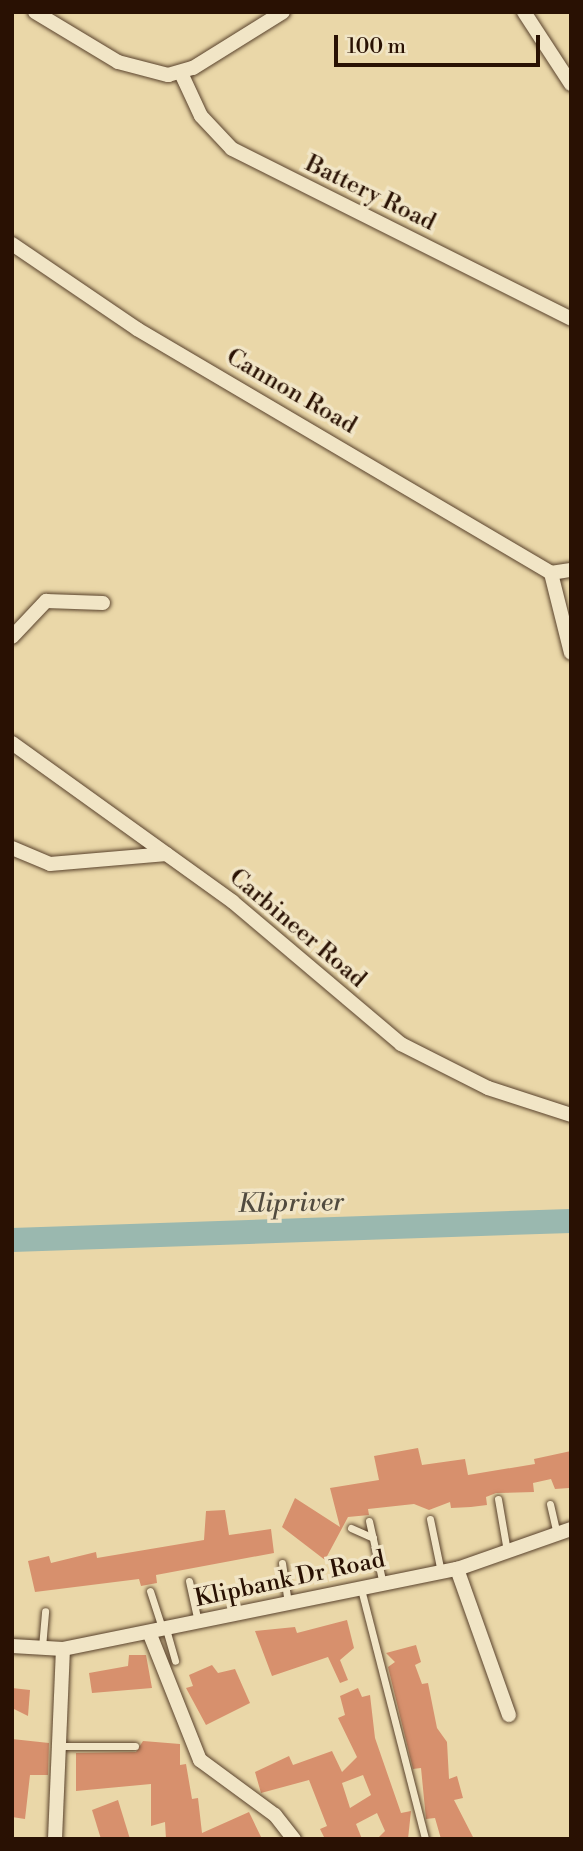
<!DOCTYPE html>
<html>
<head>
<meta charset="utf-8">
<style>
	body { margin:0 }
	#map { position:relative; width:583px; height:1851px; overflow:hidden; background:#ead7a8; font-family:"Libre Bodoni",serif }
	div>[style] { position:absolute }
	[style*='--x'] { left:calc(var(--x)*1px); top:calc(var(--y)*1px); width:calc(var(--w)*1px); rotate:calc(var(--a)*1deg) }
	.river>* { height:24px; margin:-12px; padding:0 12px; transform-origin:12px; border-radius:12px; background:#9ab8af }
	.building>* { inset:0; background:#d7906d }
	.roads { filter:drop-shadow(0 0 2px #59422c) drop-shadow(0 0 2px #59422c) }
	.service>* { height:7px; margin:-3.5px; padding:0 3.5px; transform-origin:3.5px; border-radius:3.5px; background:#f1e5c6 }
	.minor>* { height:14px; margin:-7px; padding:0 7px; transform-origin:7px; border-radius:7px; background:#f1e5c6 }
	span { translate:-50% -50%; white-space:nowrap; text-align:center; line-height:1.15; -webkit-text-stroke:7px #f1e5c6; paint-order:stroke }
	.street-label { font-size:24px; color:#291103 }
	.water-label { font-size:26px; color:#514b3f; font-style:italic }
	.frame { position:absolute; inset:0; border:14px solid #291103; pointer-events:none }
	.scale { position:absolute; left:334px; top:35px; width:206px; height:32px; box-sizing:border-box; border:4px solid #291103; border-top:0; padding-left:9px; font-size:21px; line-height:24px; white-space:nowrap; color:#291103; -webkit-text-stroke:5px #f1e5c6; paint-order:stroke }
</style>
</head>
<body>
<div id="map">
	<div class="river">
		<div style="--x:12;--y:1240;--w:559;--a:-1.95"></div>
	</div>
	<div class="building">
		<div style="clip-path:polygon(418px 1448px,422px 1465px,465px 1459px,468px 1475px,535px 1464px,534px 1459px,571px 1451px,571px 1481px,569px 1488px,555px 1489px,551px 1479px,533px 1483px,534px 1492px,496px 1493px,486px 1497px,487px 1505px,471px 1507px,451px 1508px,450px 1502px,429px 1510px,414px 1504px,368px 1509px,369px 1515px,348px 1517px,325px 1560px,282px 1527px,295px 1498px,340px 1527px,330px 1488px,379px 1480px,374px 1456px)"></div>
		<div style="clip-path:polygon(225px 1510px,229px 1535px,271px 1529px,274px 1553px,156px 1575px,157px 1583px,141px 1586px,139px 1579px,35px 1592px,28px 1561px,49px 1556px,51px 1563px,96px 1552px,97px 1558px,204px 1540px,206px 1511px)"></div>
		<div style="clip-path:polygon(347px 1620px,354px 1648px,340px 1660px,348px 1680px,340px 1683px,328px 1657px,272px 1676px,255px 1631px,295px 1627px,297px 1633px)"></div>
		<div style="clip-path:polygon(416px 1645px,421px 1662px,415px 1665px,422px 1684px,428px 1683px,437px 1728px,447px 1742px,449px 1779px,457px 1776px,463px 1798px,454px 1800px,474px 1839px,441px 1839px,435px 1818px,426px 1819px,421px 1768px,413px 1769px,388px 1667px,395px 1662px,386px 1653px)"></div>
		<div style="clip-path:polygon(129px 1655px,146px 1655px,152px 1688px,92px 1693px,89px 1673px,128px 1666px)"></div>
		<div style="clip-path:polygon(212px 1665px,218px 1673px,235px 1669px,250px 1703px,206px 1725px,186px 1688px,193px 1686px,189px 1675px)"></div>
		<div style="clip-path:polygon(12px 1688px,30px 1690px,28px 1716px,12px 1708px)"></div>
		<div style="clip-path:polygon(evenodd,358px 1688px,362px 1697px,370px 1695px,375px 1738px,401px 1813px,411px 1811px,408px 1839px,377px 1839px,385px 1831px,377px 1813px,356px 1824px,362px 1839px,325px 1839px,320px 1829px,327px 1826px,309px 1780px,261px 1793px,255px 1772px,289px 1756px,293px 1765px,332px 1751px,342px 1772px,357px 1757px,338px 1718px,345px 1715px,340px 1696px,358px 1688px,363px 1775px,371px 1795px,350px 1808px,342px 1783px,363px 1775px)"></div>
		<div style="clip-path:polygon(12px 1739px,49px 1743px,48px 1775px,30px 1775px,25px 1819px,12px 1817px)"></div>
		<div style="clip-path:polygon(143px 1741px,180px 1744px,180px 1765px,186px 1764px,192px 1799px,198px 1798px,202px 1833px,249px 1812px,262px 1839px,166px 1839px,165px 1822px,151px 1826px,151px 1784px,76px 1791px,76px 1753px,136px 1752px)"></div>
		<div style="clip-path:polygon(118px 1800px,130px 1839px,101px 1839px,92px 1810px)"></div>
	</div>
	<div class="roads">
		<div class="service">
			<div style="--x:498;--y:1499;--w:53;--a:80.2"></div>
			<div style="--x:550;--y:1504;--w:31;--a:77"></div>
			<div style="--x:430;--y:1519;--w:54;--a:78.3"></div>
			<div style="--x:369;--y:1521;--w:65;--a:77.5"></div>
			<div style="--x:351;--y:1528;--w:24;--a:24"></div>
			<div style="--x:282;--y:1563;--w:40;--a:81.5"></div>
			<div style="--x:189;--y:1581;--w:42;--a:77.6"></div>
			<div style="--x:361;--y:1589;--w:258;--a:75.6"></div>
			<div style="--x:150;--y:1591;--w:40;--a:72"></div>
			<div style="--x:166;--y:1629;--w:33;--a:74"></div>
			<div style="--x:42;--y:1647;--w:36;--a:-85"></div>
			<div style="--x:60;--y:1746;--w:75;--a:0"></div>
		</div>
		<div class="minor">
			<div style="--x:35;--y:12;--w:97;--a:31.1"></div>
			<div style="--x:118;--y:62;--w:52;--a:14.6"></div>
			<div style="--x:168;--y:75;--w:26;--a:-16"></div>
			<div style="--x:193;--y:68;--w:106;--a:-31.9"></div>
			<div style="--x:524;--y:12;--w:86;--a:56.9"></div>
			<div style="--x:181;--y:73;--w:47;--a:65.1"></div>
			<div style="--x:201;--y:116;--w:45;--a:46.8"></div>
			<div style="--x:232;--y:149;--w:379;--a:26.6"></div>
			<div style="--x:12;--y:244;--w:151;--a:34.2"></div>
			<div style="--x:137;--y:329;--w:481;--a:30.5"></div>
			<div style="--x:551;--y:573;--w:20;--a:-9"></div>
			<div style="--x:551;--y:573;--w:82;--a:76"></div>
			<div style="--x:12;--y:637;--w:50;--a:-46.6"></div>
			<div style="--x:46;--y:601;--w:57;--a:2"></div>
			<div style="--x:12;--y:743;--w:272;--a:35.7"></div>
			<div style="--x:233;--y:902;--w:220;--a:40.2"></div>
			<div style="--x:401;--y:1044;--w:97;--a:26.8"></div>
			<div style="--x:488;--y:1088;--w:87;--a:18"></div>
			<div style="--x:12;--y:848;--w:41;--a:22.8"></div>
			<div style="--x:50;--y:864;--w:117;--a:-4.9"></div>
			<div style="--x:457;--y:1569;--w:155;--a:70.4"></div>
			<div style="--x:149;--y:1632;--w:138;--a:68.3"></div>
			<div style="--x:200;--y:1760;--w:93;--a:36.3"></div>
			<div style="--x:275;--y:1815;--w:31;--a:52"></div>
			<div style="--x:12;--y:1646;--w:51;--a:3.4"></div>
			<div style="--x:63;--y:1649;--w:402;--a:-11.5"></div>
			<div style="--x:457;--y:1569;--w:121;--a:-19.3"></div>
			<div style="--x:55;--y:1839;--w:190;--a:-87.6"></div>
		</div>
	</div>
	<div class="street-label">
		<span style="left:370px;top:194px;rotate:26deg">Battery Road</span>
		<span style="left:291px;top:392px;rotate:30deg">Cannon Road</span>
		<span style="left:297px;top:929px;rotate:40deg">Carbineer Road</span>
		<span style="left:290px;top:1580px;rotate:-12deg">Klipbank Dr Road</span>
	</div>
	<div class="water-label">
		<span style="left:291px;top:1204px;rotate:-1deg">Klipriver</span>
	</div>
	<div class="frame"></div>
	<div class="scale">100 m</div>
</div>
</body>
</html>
